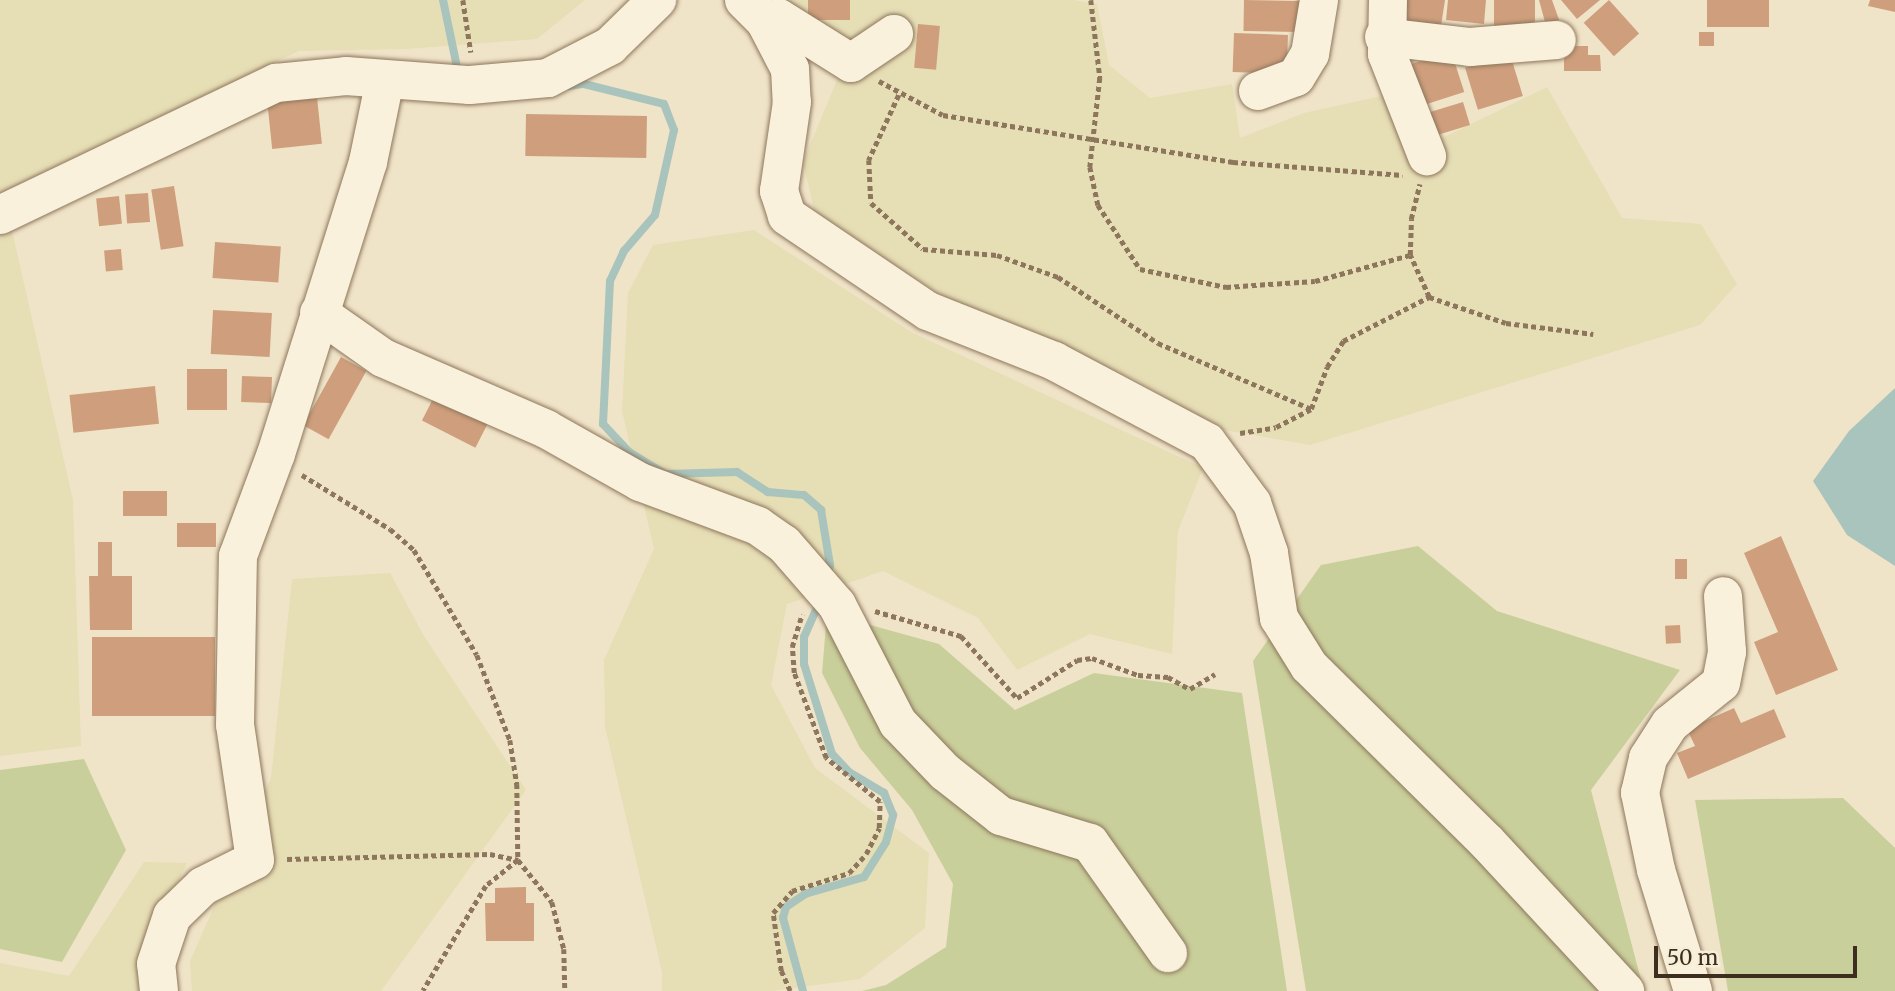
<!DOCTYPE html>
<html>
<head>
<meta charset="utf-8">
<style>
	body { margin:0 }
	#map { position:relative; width:1895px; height:991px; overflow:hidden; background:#f0e4c8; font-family:Merriweather,serif }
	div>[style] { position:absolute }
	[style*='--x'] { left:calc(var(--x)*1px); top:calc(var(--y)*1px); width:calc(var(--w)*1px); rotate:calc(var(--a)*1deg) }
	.farmland>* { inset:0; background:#e6deb5 }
	.green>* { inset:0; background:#c9cf9b }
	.water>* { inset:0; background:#a9c4bc }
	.stream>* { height:8px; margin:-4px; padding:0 4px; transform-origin:4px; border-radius:4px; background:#a9c4bc }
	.building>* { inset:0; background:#cf9f7d; transform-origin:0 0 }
	.path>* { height:4.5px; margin-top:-2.25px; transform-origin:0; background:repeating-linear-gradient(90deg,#8d765c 0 5px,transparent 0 8.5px) }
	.roads { filter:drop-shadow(0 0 2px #8d765c) drop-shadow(0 0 2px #8d765c) }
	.minor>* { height:38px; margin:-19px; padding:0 19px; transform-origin:19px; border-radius:19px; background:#faf1dc }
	span { translate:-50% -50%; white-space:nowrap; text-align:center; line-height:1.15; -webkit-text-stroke:7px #f7eed8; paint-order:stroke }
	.scale { position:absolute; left:1654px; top:946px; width:203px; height:32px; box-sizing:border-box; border:4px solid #3d2e20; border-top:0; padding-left:9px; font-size:21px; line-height:24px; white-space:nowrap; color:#3d2e20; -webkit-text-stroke:5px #f7eed8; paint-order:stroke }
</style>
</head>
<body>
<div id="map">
	<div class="farmland">
		<div style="clip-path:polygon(0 0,585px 0,537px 39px,407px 49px,299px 51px,0 193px)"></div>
		<div style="clip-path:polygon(777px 0,1073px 0,1097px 4px,1109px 65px,1150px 98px,1232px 84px,1240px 138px,1304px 113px,1386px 95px,1428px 145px,1547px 87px,1622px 218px,1701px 224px,1737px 284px,1700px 325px,1310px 445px,1224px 430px,1134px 379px,951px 301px,815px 214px,803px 162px,847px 56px)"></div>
		<div style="clip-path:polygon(11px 226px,73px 500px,81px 746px,0 756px,0 232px)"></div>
		<div style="clip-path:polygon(754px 230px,911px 332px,1203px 468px,1178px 531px,1172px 654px,1090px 634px,1017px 670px,978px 618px,883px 571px,787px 604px,771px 685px,815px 768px,929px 853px,925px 928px,860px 979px,773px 991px,662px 991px,662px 972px,605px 727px,604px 660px,654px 549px,622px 411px,628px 293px,653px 245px)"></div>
		<div style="clip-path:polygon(390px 573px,424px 636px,526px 790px,381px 991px,192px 991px,190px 961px,271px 778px,292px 579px)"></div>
		<div style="clip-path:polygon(144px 862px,187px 863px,145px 951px,148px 991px,0 991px,0 963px,69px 976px)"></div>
	</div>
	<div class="green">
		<div style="clip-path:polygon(1418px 546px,1497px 611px,1680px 670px,1591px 790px,1644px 991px,1306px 991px,1253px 661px,1321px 565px)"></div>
		<div style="clip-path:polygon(827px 613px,939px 644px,1015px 710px,1094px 673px,1242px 693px,1287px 991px,862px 991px,886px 985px,946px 947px,953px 884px,912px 810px,860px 748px,822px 673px)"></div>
		<div style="clip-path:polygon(84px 759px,126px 850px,62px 962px,0 949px,0 770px)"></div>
		<div style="clip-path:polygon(1843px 798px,1895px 848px,1895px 991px,1728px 991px,1695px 800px)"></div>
	</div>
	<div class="water">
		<div style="clip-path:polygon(1895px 388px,1895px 566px,1847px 535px,1813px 481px,1849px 431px)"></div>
	</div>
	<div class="stream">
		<div style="--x:443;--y:0;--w:74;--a:78.2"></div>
		<div style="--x:569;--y:86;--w:15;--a:-8"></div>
		<div style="--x:584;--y:84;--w:82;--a:14"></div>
		<div style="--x:664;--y:104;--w:28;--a:69"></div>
		<div style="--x:674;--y:130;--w:87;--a:102.6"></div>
		<div style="--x:655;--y:215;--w:48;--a:130.7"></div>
		<div style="--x:624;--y:251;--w:33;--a:115"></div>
		<div style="--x:610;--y:281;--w:143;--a:92.8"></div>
		<div style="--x:603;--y:424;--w:38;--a:47"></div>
		<div style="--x:629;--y:452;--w:42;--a:31.4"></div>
		<div style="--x:665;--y:474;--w:72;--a:-1.6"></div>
		<div style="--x:737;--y:472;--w:37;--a:33"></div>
		<div style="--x:768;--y:492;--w:36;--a:5"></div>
		<div style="--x:804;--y:495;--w:23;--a:41"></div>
		<div style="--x:821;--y:510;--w:56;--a:80.7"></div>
		<div style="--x:830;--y:565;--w:13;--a:108"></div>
		<div style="--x:803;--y:991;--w:76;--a:-105.3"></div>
		<div style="--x:783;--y:918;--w:11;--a:-75"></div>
		<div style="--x:786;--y:907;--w:23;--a:-34"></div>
		<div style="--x:805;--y:894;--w:61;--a:-16.1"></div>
		<div style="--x:864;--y:877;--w:41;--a:-57.8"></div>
		<div style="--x:886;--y:842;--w:28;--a:-75"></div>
		<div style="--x:893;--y:815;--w:24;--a:-112"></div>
		<div style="--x:884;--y:793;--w:41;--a:-149"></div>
		<div style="--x:849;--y:772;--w:25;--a:-133"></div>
		<div style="--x:832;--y:754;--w:94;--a:-107.3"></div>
		<div style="--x:804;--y:664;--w:27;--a:-90"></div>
		<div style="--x:804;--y:637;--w:37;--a:-66"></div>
	</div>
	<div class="building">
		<div style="left:808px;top:0;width:42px;height:20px"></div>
		<div style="left:1244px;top:0;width:56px;height:31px;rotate:1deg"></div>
		<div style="clip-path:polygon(1398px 0,1445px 0,1441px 26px,1396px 20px)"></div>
		<div style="clip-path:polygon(1448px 0,1486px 0,1484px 24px,1446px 20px)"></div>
		<div style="left:1494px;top:0;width:41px;height:34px"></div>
		<div style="clip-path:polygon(1539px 0,1552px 0,1562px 28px,1548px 33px)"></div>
		<div style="clip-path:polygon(1561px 0,1600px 0,1577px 19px)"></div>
		<div style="left:1609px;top:0;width:45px;height:34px;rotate:48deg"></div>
		<div style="left:1707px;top:0;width:62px;height:27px"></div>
		<div style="clip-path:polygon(1870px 0,1895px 0,1895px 12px,1868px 6px)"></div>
		<div style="left:918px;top:24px;width:22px;height:44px;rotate:5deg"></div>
		<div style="left:1699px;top:32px;width:15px;height:14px"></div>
		<div style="left:1234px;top:33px;width:54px;height:39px;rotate:2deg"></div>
		<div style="clip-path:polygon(1564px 46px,1588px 46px,1588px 55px,1600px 55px,1601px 71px,1564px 71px)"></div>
		<div style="left:1451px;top:51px;width:43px;height:45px;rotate:72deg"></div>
		<div style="left:1510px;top:54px;width:44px;height:47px;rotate:73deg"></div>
		<div style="left:317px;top:97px;width:47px;height:50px;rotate:84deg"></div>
		<div style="left:1463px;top:102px;width:24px;height:42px;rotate:73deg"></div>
		<div style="left:526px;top:114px;width:121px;height:42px;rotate:1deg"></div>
		<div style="left:174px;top:186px;width:61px;height:23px;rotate:81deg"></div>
		<div style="left:148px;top:193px;width:29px;height:23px;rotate:86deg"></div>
		<div style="left:119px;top:196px;width:28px;height:23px;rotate:84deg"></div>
		<div style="left:215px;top:242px;width:66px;height:36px;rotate:4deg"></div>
		<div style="left:121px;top:249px;width:21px;height:17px;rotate:85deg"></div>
		<div style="left:213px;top:310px;width:59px;height:44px;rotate:3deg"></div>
		<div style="left:341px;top:357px;width:29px;height:78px;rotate:29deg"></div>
		<div style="left:187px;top:369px;width:40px;height:41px"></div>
		<div style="left:242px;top:376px;width:30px;height:26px;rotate:2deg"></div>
		<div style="left:155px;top:386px;width:38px;height:86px;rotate:84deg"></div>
		<div style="left:436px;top:393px;width:60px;height:31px;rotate:27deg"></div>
		<div style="left:167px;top:491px;width:25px;height:44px;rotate:90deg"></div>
		<div style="left:177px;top:523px;width:39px;height:24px"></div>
		<div style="clip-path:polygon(1781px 536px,1838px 670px,1776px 695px,1754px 642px,1778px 632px,1744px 553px)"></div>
		<div style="clip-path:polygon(98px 542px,112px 542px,112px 576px,132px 576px,132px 630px,90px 630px,89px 576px,98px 576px)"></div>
		<div style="left:1675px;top:559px;width:12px;height:20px"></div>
		<div style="left:1680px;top:625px;width:18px;height:15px;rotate:87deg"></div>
		<div style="left:92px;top:637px;width:123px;height:79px"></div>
		<div style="clip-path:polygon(1734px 708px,1741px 723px,1774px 709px,1786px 737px,1688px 779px,1677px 753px,1695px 746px,1687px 729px)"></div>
		<div style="clip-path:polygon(526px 887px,526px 903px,534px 903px,534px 941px,486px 941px,485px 903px,495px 903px,495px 888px)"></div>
	</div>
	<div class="path">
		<div style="--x:463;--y:0;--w:53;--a:81.3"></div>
		<div style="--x:1091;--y:0;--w:79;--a:83.4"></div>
		<div style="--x:1100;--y:78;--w:90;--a:96.4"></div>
		<div style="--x:1090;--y:167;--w:39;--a:78"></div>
		<div style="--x:1098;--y:205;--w:77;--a:56.7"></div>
		<div style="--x:1140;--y:269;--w:88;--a:11.8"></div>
		<div style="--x:1226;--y:287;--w:89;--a:-3.9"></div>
		<div style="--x:1315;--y:281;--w:98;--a:-15.3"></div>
		<div style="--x:879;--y:81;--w:72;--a:28"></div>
		<div style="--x:943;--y:115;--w:294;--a:9.2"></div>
		<div style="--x:1233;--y:162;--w:170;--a:4.4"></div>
		<div style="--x:899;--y:95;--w:72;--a:114.8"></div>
		<div style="--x:869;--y:160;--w:43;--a:87.3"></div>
		<div style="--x:871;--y:203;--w:69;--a:41.5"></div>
		<div style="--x:923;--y:249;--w:74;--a:4.6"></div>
		<div style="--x:997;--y:255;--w:65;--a:19.8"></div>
		<div style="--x:1058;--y:277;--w:120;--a:33.4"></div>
		<div style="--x:1158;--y:343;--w:167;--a:23.3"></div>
		<div style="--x:1429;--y:297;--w:81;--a:18.7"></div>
		<div style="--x:1506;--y:323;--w:88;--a:7.2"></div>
		<div style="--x:1240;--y:433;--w:36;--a:-9"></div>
		<div style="--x:1276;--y:427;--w:39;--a:-27"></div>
		<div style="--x:1311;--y:409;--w:45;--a:-69.1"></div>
		<div style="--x:1327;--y:367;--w:31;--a:-58"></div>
		<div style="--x:1343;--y:341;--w:97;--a:-27.1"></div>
		<div style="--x:1429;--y:297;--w:46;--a:-114.3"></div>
		<div style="--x:1410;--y:255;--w:36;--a:-88"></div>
		<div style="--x:1411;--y:219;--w:36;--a:-76"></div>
		<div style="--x:302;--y:475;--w:103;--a:31.5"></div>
		<div style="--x:390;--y:529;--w:32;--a:41"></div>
		<div style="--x:414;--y:550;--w:122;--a:59"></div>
		<div style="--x:477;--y:655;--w:91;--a:68.8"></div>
		<div style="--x:510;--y:740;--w:45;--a:81"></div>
		<div style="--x:517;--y:784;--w:76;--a:89.2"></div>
		<div style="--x:518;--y:860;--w:41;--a:140.9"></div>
		<div style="--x:486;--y:886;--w:122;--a:121"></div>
		<div style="--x:875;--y:611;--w:90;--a:16.2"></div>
		<div style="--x:961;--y:636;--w:84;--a:47.9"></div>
		<div style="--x:1017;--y:698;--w:71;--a:-32.3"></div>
		<div style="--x:1077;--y:660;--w:15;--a:-8"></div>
		<div style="--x:1092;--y:658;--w:49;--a:20.3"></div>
		<div style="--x:1138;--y:675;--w:30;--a:4"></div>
		<div style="--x:1168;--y:677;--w:25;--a:29"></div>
		<div style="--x:1190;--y:689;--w:29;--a:-31"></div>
		<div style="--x:287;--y:859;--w:203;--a:-1.4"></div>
		<div style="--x:490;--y:854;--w:29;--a:12"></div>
		<div style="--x:518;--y:860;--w:54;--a:51"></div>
		<div style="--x:552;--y:902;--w:49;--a:75.7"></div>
		<div style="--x:564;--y:949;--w:42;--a:88.6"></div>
		<div style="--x:790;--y:991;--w:22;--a:-114"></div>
		<div style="--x:781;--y:971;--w:59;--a:-97.9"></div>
		<div style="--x:773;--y:913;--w:29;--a:-49"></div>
		<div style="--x:792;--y:891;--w:60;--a:-17.5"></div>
		<div style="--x:849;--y:873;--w:25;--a:-48"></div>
		<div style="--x:866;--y:854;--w:29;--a:-63"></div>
		<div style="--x:879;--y:828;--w:26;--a:-88"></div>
		<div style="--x:880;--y:802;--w:70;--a:-140.8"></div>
		<div style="--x:826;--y:758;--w:91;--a:-110.6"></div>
		<div style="--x:794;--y:673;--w:26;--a:-94"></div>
		<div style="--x:792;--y:647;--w:34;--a:-73"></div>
	</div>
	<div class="roads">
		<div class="minor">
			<div style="--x:744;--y:0;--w:30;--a:45"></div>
			<div style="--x:765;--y:21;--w:54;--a:62.5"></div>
			<div style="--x:790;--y:69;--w:33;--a:87"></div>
			<div style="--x:792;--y:102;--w:90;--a:98.3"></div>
			<div style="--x:779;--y:191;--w:26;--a:72"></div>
			<div style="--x:787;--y:216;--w:170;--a:34"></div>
			<div style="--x:928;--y:311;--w:136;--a:21.6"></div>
			<div style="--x:1054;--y:361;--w:173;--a:27.9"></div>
			<div style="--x:1207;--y:442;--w:76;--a:53.6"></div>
			<div style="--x:1252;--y:503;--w:53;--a:71.2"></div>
			<div style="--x:1269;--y:553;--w:66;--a:81.3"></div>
			<div style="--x:1279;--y:618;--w:57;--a:58"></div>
			<div style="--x:1309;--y:666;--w:249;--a:44.7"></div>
			<div style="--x:1486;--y:841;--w:205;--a:47.2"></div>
			<div style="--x:1388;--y:0;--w:54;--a:91.1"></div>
			<div style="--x:1387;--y:54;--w:110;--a:68.6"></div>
			<div style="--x:765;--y:21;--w:14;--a:-12"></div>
			<div style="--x:779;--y:18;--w:85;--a:32"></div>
			<div style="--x:851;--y:63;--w:52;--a:-34"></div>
			<div style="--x:1384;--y:37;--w:87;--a:6.6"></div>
			<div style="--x:1470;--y:47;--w:87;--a:-4.6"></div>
			<div style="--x:1258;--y:91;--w:40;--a:-20.2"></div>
			<div style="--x:1296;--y:77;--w:27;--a:-59"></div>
			<div style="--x:1310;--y:54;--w:55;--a:-80.5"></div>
			<div style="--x:0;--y:215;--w:306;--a:-25.6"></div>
			<div style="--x:276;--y:83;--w:70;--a:-5.7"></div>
			<div style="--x:346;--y:76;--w:124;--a:4.2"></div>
			<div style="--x:470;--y:85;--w:78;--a:-5.1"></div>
			<div style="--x:548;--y:78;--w:70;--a:-27.3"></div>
			<div style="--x:610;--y:46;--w:66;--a:-44.4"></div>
			<div style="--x:319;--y:313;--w:78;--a:35.1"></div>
			<div style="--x:383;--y:358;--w:178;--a:23.5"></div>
			<div style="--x:546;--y:429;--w:108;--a:29.4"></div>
			<div style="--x:640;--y:482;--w:126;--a:20.4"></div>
			<div style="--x:758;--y:526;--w:32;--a:35"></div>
			<div style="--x:784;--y:544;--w:81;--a:49"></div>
			<div style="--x:837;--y:605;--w:133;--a:62.7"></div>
			<div style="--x:898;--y:723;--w:68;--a:46.2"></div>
			<div style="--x:945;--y:772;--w:71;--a:38.2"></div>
			<div style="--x:1001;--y:816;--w:93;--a:16.9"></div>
			<div style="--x:1090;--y:843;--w:135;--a:54.7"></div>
			<div style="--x:159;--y:991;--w:27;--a:-96"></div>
			<div style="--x:156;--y:964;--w:51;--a:-71.6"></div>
			<div style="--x:172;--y:916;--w:43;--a:-44.1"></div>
			<div style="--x:203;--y:886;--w:58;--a:-26.6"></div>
			<div style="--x:255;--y:860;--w:136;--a:-98.4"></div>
			<div style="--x:235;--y:725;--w:169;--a:-89"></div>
			<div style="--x:238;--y:556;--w:109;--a:-69.6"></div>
			<div style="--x:276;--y:454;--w:306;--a:-72.5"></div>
			<div style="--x:368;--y:162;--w:84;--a:-78.3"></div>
			<div style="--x:1693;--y:991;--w:127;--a:-107"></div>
			<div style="--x:1656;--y:870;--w:79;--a:-101.7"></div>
			<div style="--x:1640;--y:793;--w:36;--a:-77"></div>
			<div style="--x:1648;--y:758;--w:40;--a:-57.1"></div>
			<div style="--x:1670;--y:724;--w:65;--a:-38.8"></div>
			<div style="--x:1721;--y:683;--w:32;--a:-79"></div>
			<div style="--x:1727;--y:652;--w:56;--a:-94.1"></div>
		</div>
	</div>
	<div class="scale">50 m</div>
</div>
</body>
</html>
